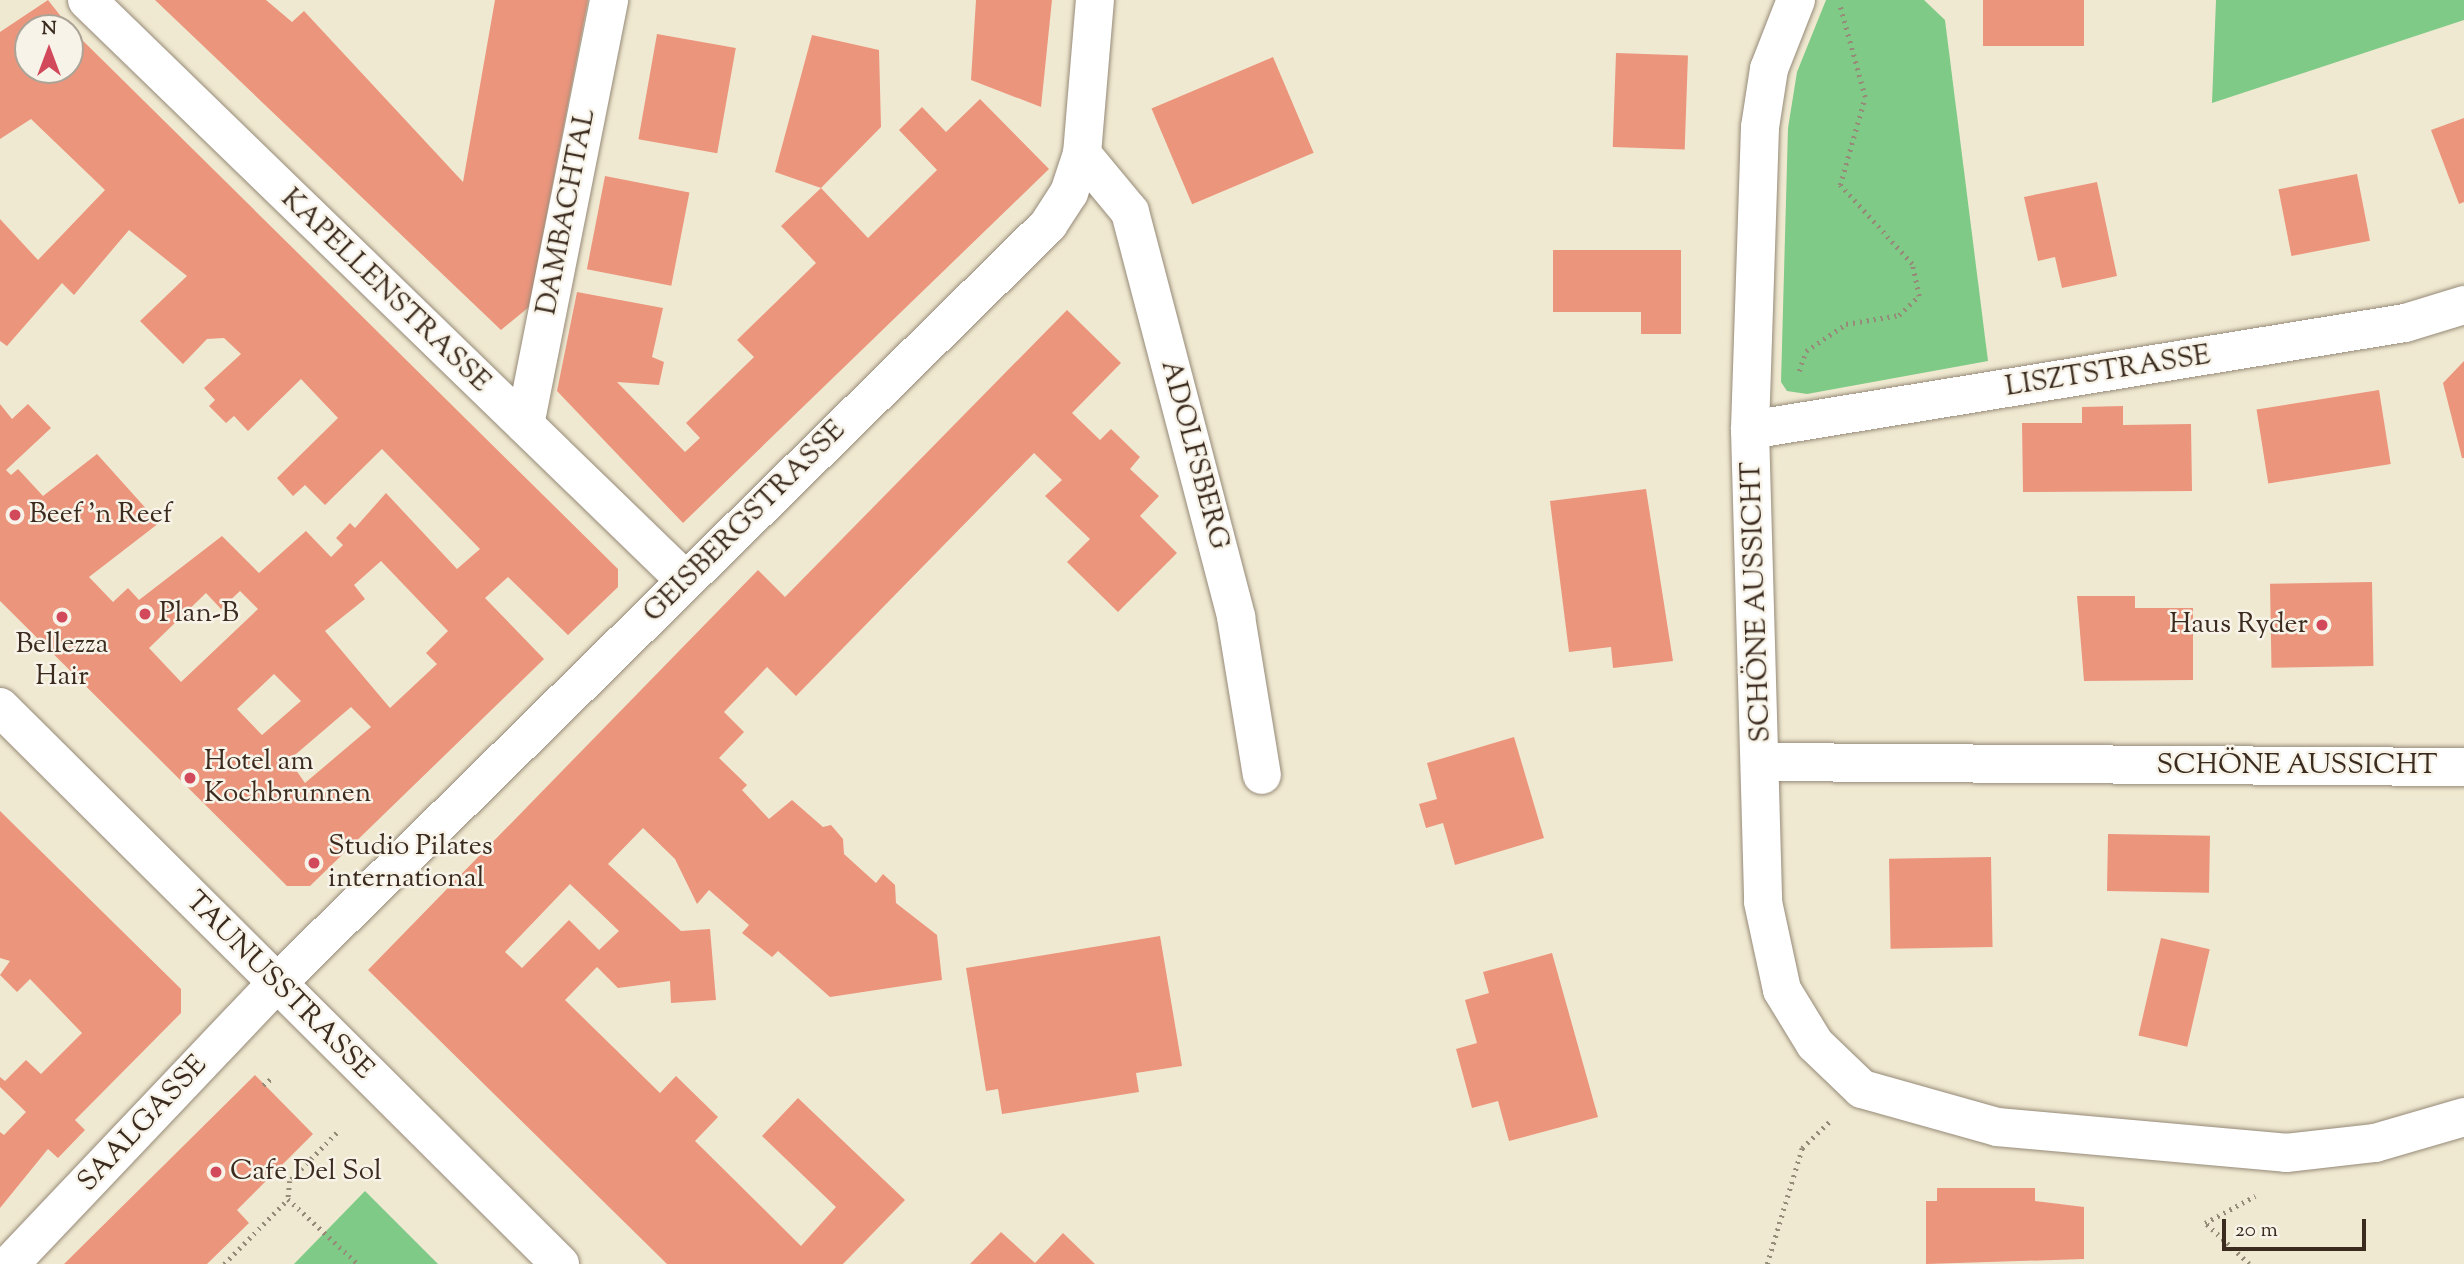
<!DOCTYPE html>
<html>
<head>
<meta charset="utf-8">
<style>
	body { margin:0 }
	#map { position:relative; width:2464px; height:1264px; overflow:hidden; background:#f0e9d1; font-family:"Sorts Mill Goudy",serif }
	div>[style] { position:absolute }
	[style*='--x'] { left:calc(var(--x)*1px); top:calc(var(--y)*1px); width:calc(var(--w)*1px); rotate:calc(var(--a)*1deg) }
	.green>* { inset:0; background:#7fca87 }
	.building>* { inset:0; background:#eb957d; transform-origin:0 0 }
	.path>* { height:4.5px; margin-top:-2.25px; transform-origin:0; background:repeating-linear-gradient(90deg,#968a78 0 2px,transparent 0 7px) }
	.roads { filter:drop-shadow(0 0 2px #968a78) drop-shadow(0 0 2px #968a78) }
	.minor>* { height:38px; margin:-19px; padding:0 19px; transform-origin:19px; border-radius:19px; background:#fff }
	.tertiary>* { height:38px; margin:-19px; padding:0 19px; transform-origin:19px; border-radius:19px; background:#fff }
	.dots>* { width:19px; height:19px; translate:-50% -50%; box-sizing:border-box; border:4px solid #f7f3e8; border-radius:50% }
	span { translate:-50% -50%; white-space:nowrap; text-align:center; line-height:1.15; -webkit-text-stroke:5px #f7f3e8; paint-order:stroke }
	.street-label { font-size:28px; color:#3b2a1e }
	.poi-label { font-size:28px; color:#3b2a1e }
	.left { translate:0 -50%; text-align:left }
	.right { translate:-100% -50%; text-align:right }
	.north { position:absolute; left:14px; top:14px; width:70px; height:70px; box-sizing:border-box; background:#f7f3e8; border:2px solid #aca397; border-radius:50%; rotate:0deg; font-size:19px; font-weight:700; line-height:28px; text-align:center; color:#3b2a1e }
	.north::after { content:''; display:block; margin:auto; width:24px; height:32px; background:#d1495b; clip-path:polygon(50% 0,100% 100%,50% 72%,0 100%) }
	.scale { position:absolute; left:2222px; top:1219px; width:144px; height:32px; box-sizing:border-box; border:4px solid #3b2a1e; border-top:0; padding-left:9px; font-size:21px; line-height:24px; white-space:nowrap; color:#3b2a1e; -webkit-text-stroke:5px #f7f3e8; paint-order:stroke }
</style>
</head>
<body>
<div id="map">
	<div class="green">
		<div style="clip-path:polygon(1826px 0,1924px 0,1945px 20px,1988px 361px,1807px 394px,1787px 391px,1781px 382px,1788px 128px,1797px 72px)"></div>
		<div style="clip-path:polygon(2216px 0,2464px 0,2464px 20px,2212px 103px)"></div>
		<div style="clip-path:polygon(365px 1191px,438px 1264px,294px 1264px)"></div>
	</div>
	<div class="building">
		<div style="clip-path:polygon(evenodd,48px 0,70px 28px,28px 28px,28px 70px,70px 70px,70px 28px,618px 569px,618px 587px,568px 635px,508px 577px,485px 598px,544px 659px,310px 886px,287px 886px,0 601px,0 404px,12px 419px,28px 404px,51px 428px,6px 470px,11px 475px,18px 469px,43px 496px,97px 454px,159px 523px,89px 577px,113px 602px,128px 588px,139px 600px,222px 536px,259px 573px,306px 531px,331px 557px,343px 545px,336px 538px,350px 523px,355px 528px,386px 493px,457px 569px,480px 549px,382px 449px,325px 505px,305px 485px,293px 496px,277px 478px,338px 418px,301px 379px,248px 431px,234px 416px,226px 423px,209px 406px,215px 400px,204px 388px,241px 354px,224px 338px,207px 339px,183px 364px,140px 321px,187px 276px,129px 230px,74px 295px,62px 283px,7px 346px,0 341px,0 219px,38px 260px,105px 190px,31px 119px,0 139px,0 32px,48px 0,381px 561px,448px 631px,426px 653px,437px 664px,390px 708px,325px 631px,365px 599px,354px 585px,381px 561px,48px 0,240px 591px,258px 609px,181px 682px,149px 648px,206px 593px,221px 609px,240px 591px,48px 0,274px 674px,301px 701px,262px 735px,237px 709px,274px 674px,48px 0,351px 707px,371px 727px,305px 783px,289px 760px,351px 707px)"></div>
		<div style="clip-path:polygon(155px 0,266px 0,292px 22px,304px 11px,463px 182px,495px 0,588px 0,529px 307px,501px 330px)"></div>
		<div style="clip-path:polygon(976px 0,1052px 0,1041px 107px,971px 80px)"></div>
		<div style="left:1983px;top:0;width:101px;height:46px"></div>
		<div style="left:657px;top:34px;width:80px;height:107px;rotate:10deg"></div>
		<div style="clip-path:polygon(812px 35px,879px 50px,881px 127px,821px 188px,775px 172px)"></div>
		<div style="left:1616px;top:53px;width:72px;height:94px;rotate:2deg"></div>
		<div style="left:1273px;top:57px;width:104px;height:132px;rotate:67deg"></div>
		<div style="clip-path:polygon(980px 99px,1049px 169px,683px 523px,557px 391px,577px 292px,663px 308px,652px 357px,664px 362px,659px 385px,617px 382px,685px 452px,700px 438px,686px 423px,754px 357px,737px 340px,816px 263px,781px 226px,821px 188px,868px 238px,937px 170px,899px 130px,922px 107px,946px 132px)"></div>
		<div style="clip-path:polygon(2464px 118px,2464px 202px,2459px 204px,2431px 130px)"></div>
		<div style="left:2357px;top:174px;width:68px;height:80px;rotate:79deg"></div>
		<div style="left:605px;top:176px;width:86px;height:95px;rotate:11deg"></div>
		<div style="clip-path:polygon(2097px 182px,2117px 276px,2062px 288px,2055px 257px,2038px 261px,2024px 197px)"></div>
		<div style="clip-path:polygon(1553px 250px,1681px 250px,1681px 334px,1641px 334px,1641px 312px,1553px 312px)"></div>
		<div style="clip-path:polygon(evenodd,1067px 310px,1121px 363px,1072px 413px,1100px 440px,1111px 429px,1140px 457px,1130px 469px,1159px 496px,1140px 516px,1177px 553px,1118px 612px,1067px 562px,1090px 539px,1045px 496px,1062px 480px,1034px 453px,796px 696px,767px 667px,724px 712px,744px 732px,719px 758px,747px 785px,742px 790px,769px 819px,792px 800px,823px 827px,831px 825px,843px 839px,844px 854px,876px 883px,883px 874px,895px 885px,896px 903px,937px 935px,942px 980px,830px 997px,778px 951px,772px 957px,742px 933px,749px 925px,709px 890px,697px 904px,675px 859px,643px 828px,608px 864px,681px 931px,710px 929px,716px 1000px,671px 1003px,670px 981px,618px 988px,597px 967px,565px 1000px,660px 1093px,676px 1076px,718px 1117px,695px 1141px,801px 1246px,836px 1207px,762px 1136px,798px 1098px,905px 1200px,843px 1264px,667px 1264px,368px 970px,758px 570px,785px 597px,1067px 310px,570px 884px,619px 931px,599px 950px,569px 920px,522px 968px,505px 952px,570px 884px)"></div>
		<div style="clip-path:polygon(2464px 361px,2464px 458px,2462px 458px,2443px 383px)"></div>
		<div style="left:2379px;top:390px;width:75px;height:124px;rotate:81deg"></div>
		<div style="clip-path:polygon(2123px 406px,2123px 425px,2191px 424px,2192px 491px,2023px 492px,2022px 423px,2082px 423px,2082px 407px)"></div>
		<div style="clip-path:polygon(1646px 489px,1673px 661px,1613px 668px,1611px 647px,1569px 652px,1550px 501px)"></div>
		<div style="left:2372px;top:582px;width:84px;height:102px;rotate:89deg"></div>
		<div style="clip-path:polygon(2077px 596px,2135px 596px,2135px 608px,2193px 608px,2193px 680px,2084px 681px)"></div>
		<div style="clip-path:polygon(1514px 737px,1544px 838px,1455px 865px,1443px 823px,1426px 828px,1419px 804px,1437px 799px,1427px 763px)"></div>
		<div style="clip-path:polygon(0 811px,181px 989px,181px 1013px,75px 1120px,85px 1130px,58px 1158px,48px 1149px,0 1208px,0 1132px,4px 1135px,26px 1112px,0 1087px,0 1077px,5px 1081px,26px 1060px,41px 1074px,82px 1033px,30px 979px,17px 992px,0 975px,10px 961px,0 958px)"></div>
		<div style="left:2108px;top:834px;width:102px;height:57px;rotate:1deg"></div>
		<div style="left:1991px;top:857px;width:90px;height:102px;rotate:89deg"></div>
		<div style="clip-path:polygon(1160px 936px,1182px 1066px,1136px 1073px,1139px 1092px,1002px 1114px,998px 1089px,986px 1091px,966px 968px)"></div>
		<div style="left:2161px;top:938px;width:50px;height:100px;rotate:13deg"></div>
		<div style="clip-path:polygon(1552px 953px,1598px 1117px,1509px 1141px,1498px 1101px,1472px 1108px,1456px 1049px,1477px 1043px,1465px 1000px,1489px 993px,1483px 972px)"></div>
		<div style="clip-path:polygon(255px 1075px,313px 1134px,237px 1210px,249px 1223px,207px 1264px,64px 1264px)"></div>
		<div style="clip-path:polygon(1937px 1188px,2035px 1188px,2035px 1201px,2084px 1207px,2084px 1259px,1926px 1264px,1926px 1201px,1937px 1201px)"></div>
		<div style="clip-path:polygon(1001px 1232px,1035px 1263px,1063px 1233px,1095px 1264px,970px 1264px)"></div>
	</div>
	<div class="path">
		<div style="--x:1799;--y:371;--w:21;--a:-71"></div>
		<div style="--x:1806;--y:351;--w:48;--a:-34"></div>
		<div style="--x:1846;--y:324;--w:54;--a:-9.6"></div>
		<div style="--x:1899;--y:315;--w:28;--a:-44"></div>
		<div style="--x:1919;--y:296;--w:33;--a:-102"></div>
		<div style="--x:1912;--y:264;--w:107;--a:-132.3"></div>
		<div style="--x:1840;--y:185;--w:91;--a:-74.1"></div>
		<div style="--x:1865;--y:97;--w:94;--a:-105.4"></div>
		<div style="--x:263;--y:1085;--w:11;--a:-38"></div>
		<div style="--x:337;--y:1133;--w:67;--a:134.4"></div>
		<div style="--x:290;--y:1181;--w:18;--a:96"></div>
		<div style="--x:288;--y:1199;--w:96;--a:42.9"></div>
		<div style="--x:224;--y:1264;--w:91;--a:-45.4"></div>
		<div style="--x:1767;--y:1264;--w:121;--a:-73.2"></div>
		<div style="--x:1802;--y:1148;--w:42;--a:-44"></div>
		<div style="--x:2249;--y:1264;--w:60;--a:-137"></div>
		<div style="--x:2205;--y:1223;--w:57;--a:-28.4"></div>
	</div>
	<div class="roads">
		<div class="minor">
			<div style="--x:87;--y:0;--w:834;--a:44.13"></div>
			<div style="--x:1796;--y:0;--w:74;--a:111.4"></div>
			<div style="--x:1769;--y:69;--w:59;--a:98.8"></div>
			<div style="--x:1760;--y:127;--w:303;--a:91.9"></div>
			<div style="--x:1750;--y:430;--w:472;--a:88.4"></div>
			<div style="--x:1763;--y:902;--w:90;--a:77.8"></div>
			<div style="--x:1782;--y:990;--w:63;--a:58.6"></div>
			<div style="--x:1815;--y:1044;--w:65;--a:43.8"></div>
			<div style="--x:1862;--y:1089;--w:140;--a:15.7"></div>
			<div style="--x:1997;--y:1127;--w:290;--a:5.1"></div>
			<div style="--x:2286;--y:1153;--w:90;--a:-6.4"></div>
			<div style="--x:2375;--y:1143;--w:93;--a:-16.3"></div>
			<div style="--x:1082;--y:154;--w:75;--a:50.4"></div>
			<div style="--x:1130;--y:212;--w:419;--a:75.3"></div>
			<div style="--x:1236;--y:617;--w:160;--a:80.7"></div>
			<div style="--x:525;--y:425;--w:433;--a:-78.8"></div>
			<div style="--x:1750;--y:430;--w:664;--a:-9.28"></div>
			<div style="--x:2405;--y:323;--w:62;--a:-17"></div>
			<div style="--x:1763;--y:762;--w:701;--a:0.41"></div>
			<div style="--x:10;--y:1264;--w:386;--a:-46.5"></div>
		</div>
		<div class="tertiary">
			<div style="--x:0;--y:707;--w:790;--a:44.85"></div>
			<div style="--x:276;--y:984;--w:1083;--a:-44.51"></div>
			<div style="--x:1048;--y:225;--w:38;--a:-57"></div>
			<div style="--x:1069;--y:193;--w:41;--a:-71.6"></div>
			<div style="--x:1082;--y:154;--w:155;--a:-85.2"></div>
		</div>
	</div>
	<div class="dots">
		<div style="left:15px;top:515px;background:#d1495b"></div>
		<div style="left:145px;top:614px;background:#d1495b"></div>
		<div style="left:62px;top:617px;background:#d1495b"></div>
		<div style="left:2322px;top:625px;background:#d1495b"></div>
		<div style="left:190px;top:778px;background:#d1495b"></div>
		<div style="left:314px;top:863px;background:#d1495b"></div>
		<div style="left:216px;top:1172px;background:#d1495b"></div>
	</div>
	<div class="street-label">
		<span style="left:567px;top:212px;rotate:-79deg">DAMBACHTAL</span>
		<span style="left:385px;top:291px;rotate:44deg">KAPELLENSTRASSE</span>
		<span style="left:2108px;top:372px;rotate:-9deg">LISZTSTRASSE</span>
		<span style="left:1194px;top:455px;rotate:75deg">ADOLFSBERG</span>
		<span style="left:745px;top:522px;rotate:-45deg">GEISBERGSTRASSE</span>
		<span style="left:1757px;top:602px;rotate:-92deg">SCHÖNE AUSSICHT</span>
		<span style="left:2297px;top:766px">SCHÖNE AUSSICHT</span>
		<span style="left:279px;top:986px;rotate:45deg">TAUNUSSTRASSE</span>
		<span style="left:143px;top:1124px;rotate:-47deg">SAALGASSE</span>
	</div>
	<div class="poi-label">
		<span class="left" style="left:29px;top:515px">Beef 'n Reef</span>
		<span class="left" style="left:159px;top:614px">Plan-B</span>
		<span class="right" style="left:2308px;top:625px">Haus Ryder</span>
		<span style="left:62px;top:661px">Bellezza<br>Hair</span>
		<span class="left" style="left:204px;top:778px">Hotel am<br>Kochbrunnen</span>
		<span class="left" style="left:328px;top:863px">Studio Pilates<br>international</span>
		<span class="left" style="left:230px;top:1172px">Cafe Del Sol</span>
	</div>
	<div class="north">N</div>
	<div class="scale">20 m</div>
</div>
</body>
</html>
